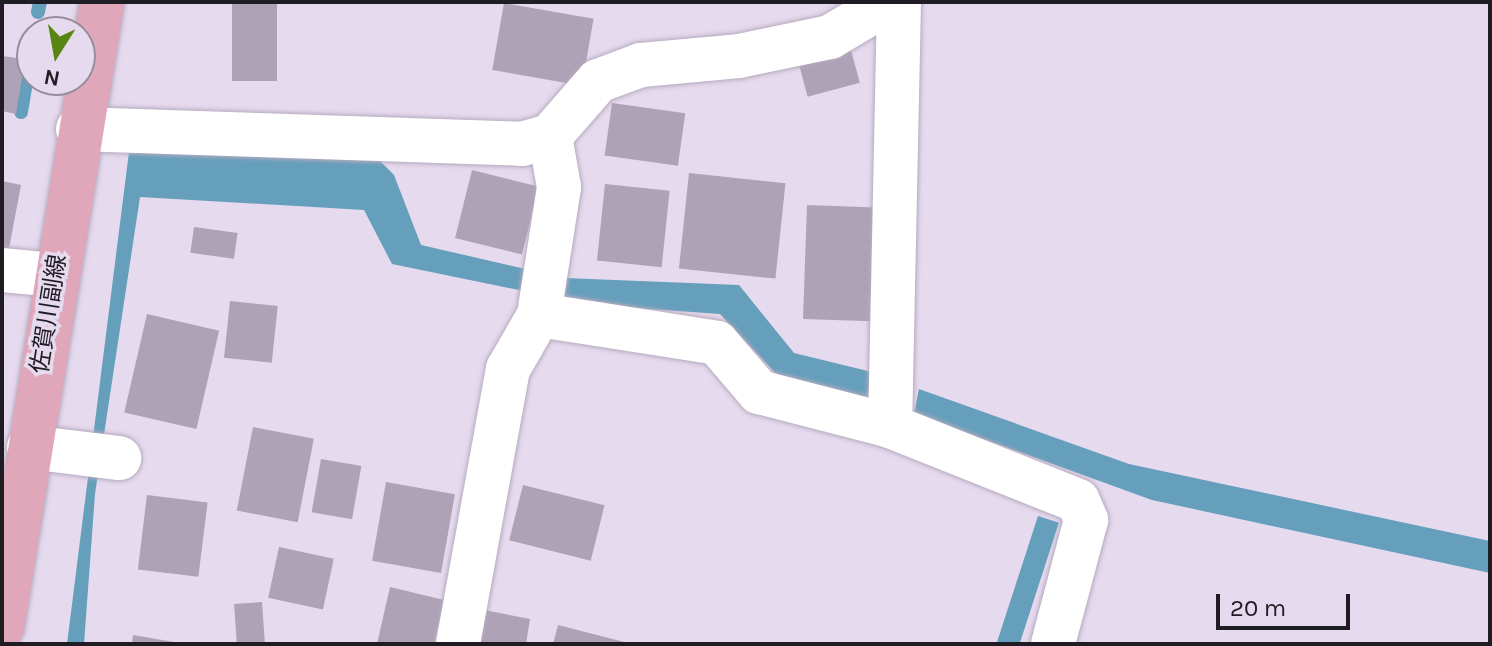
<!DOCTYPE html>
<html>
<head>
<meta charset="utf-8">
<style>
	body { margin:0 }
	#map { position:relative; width:1492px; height:646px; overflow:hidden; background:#e6daee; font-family:Karla,"Noto Sans JP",sans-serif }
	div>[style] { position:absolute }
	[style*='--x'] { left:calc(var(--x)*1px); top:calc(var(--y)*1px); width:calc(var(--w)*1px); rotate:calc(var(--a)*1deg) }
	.water>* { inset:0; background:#659fbc; transform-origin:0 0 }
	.stream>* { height:14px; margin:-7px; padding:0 7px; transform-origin:7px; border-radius:7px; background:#659fbc }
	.building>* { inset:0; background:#aea2b6; transform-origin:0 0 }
	.roads { filter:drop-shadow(0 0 2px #b6aabe) drop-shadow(0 0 2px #b6aabe) }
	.minor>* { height:44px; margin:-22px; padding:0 22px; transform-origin:22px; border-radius:22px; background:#fff }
	.major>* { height:44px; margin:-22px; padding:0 22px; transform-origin:22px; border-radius:22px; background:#e0a6b9 }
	span { translate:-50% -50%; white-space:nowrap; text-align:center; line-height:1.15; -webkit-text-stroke:7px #e6daee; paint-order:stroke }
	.street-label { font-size:24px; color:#201c23 }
	.frame { position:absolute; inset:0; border:4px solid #201c23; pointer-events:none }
	.north { position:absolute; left:16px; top:16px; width:80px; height:80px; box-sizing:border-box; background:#e6daee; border:2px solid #978e9d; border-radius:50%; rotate:191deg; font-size:22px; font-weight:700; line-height:32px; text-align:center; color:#201c23 }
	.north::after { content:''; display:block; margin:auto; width:28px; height:36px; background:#598513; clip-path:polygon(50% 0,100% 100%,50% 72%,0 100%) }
	.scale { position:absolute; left:1216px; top:594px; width:134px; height:36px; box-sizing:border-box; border:4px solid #201c23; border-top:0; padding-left:10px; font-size:24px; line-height:28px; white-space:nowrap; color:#201c23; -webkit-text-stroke:6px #e6daee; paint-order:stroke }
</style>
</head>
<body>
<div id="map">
	<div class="water">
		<div style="clip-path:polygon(130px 144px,370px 151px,394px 175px,421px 245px,565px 278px,739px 285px,794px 353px,872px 372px,867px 400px,777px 375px,720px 314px,592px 305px,392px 264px,364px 210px,140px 197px,95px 494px,84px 644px,67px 644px)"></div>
		<div style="clip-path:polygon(919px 389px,1129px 464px,1490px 541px,1490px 573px,1152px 500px,914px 414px)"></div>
		<div style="left:1038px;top:516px;width:22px;height:132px;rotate:18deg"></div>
	</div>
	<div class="stream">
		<div style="--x:38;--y:12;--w:10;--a:-79"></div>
		<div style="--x:21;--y:112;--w:67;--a:-80.5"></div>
	</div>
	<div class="building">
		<div style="left:232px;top:2px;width:45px;height:79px"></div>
		<div style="left:504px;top:3px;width:91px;height:68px;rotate:10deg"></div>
		<div style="left:851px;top:50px;width:34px;height:54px;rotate:75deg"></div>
		<div style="clip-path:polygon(2px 56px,25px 59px,16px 114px,2px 111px)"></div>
		<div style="left:612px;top:103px;width:74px;height:53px;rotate:8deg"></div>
		<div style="left:472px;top:170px;width:69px;height:70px;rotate:14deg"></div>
		<div style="left:689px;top:173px;width:97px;height:96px;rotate:6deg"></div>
		<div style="clip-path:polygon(2px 181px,21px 185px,8px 254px,2px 253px)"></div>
		<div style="left:605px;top:184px;width:65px;height:77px;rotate:6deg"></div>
		<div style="left:807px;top:205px;width:76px;height:114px;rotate:2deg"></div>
		<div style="left:194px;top:227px;width:44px;height:26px;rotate:8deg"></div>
		<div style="left:230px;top:301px;width:48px;height:57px;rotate:6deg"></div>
		<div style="left:147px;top:314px;width:74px;height:101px;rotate:13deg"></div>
		<div style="left:253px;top:427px;width:62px;height:85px;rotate:11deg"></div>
		<div style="left:321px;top:459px;width:41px;height:54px;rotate:10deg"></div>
		<div style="left:386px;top:482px;width:70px;height:80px;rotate:10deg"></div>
		<div style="left:523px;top:485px;width:84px;height:57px;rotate:14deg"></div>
		<div style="left:147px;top:495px;width:61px;height:75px;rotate:7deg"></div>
		<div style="left:279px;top:547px;width:56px;height:52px;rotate:12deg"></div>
		<div style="clip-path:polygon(390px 587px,444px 600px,434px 644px,377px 644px)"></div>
		<div style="left:262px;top:602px;width:42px;height:28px;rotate:86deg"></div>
		<div style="clip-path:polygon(479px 609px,530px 619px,526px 644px,473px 644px)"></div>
		<div style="clip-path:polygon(558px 625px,628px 643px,628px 644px,553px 644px)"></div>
		<div style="clip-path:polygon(133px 635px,174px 642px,174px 644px,132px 644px)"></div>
	</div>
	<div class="roads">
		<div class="minor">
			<div style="--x:899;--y:2;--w:424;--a:91.2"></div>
			<div style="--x:890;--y:426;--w:202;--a:21.7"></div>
			<div style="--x:1078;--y:501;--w:21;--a:67"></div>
			<div style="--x:1086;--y:520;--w:128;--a:104.9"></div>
			<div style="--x:78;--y:129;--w:444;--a:1.9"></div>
			<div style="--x:522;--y:144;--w:29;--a:-16"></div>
			<div style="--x:550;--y:136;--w:73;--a:-48.9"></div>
			<div style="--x:598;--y:81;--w:46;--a:-20.4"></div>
			<div style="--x:641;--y:65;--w:98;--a:-5.2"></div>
			<div style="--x:739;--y:56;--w:93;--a:-11.8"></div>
			<div style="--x:830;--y:37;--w:69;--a:-30.7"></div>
			<div style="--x:2;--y:270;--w:53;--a:5.4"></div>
			<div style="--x:539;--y:315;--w:130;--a:-81.1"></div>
			<div style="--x:559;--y:187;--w:52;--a:-100"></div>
			<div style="--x:29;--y:447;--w:91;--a:7"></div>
			<div style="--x:458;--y:644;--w:280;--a:-79.7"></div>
			<div style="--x:508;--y:369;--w:62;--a:-60.1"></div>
			<div style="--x:539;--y:315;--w:180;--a:8.9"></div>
			<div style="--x:717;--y:343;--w:65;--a:49.4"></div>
			<div style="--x:759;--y:392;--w:135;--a:14.5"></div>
		</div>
		<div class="major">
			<div style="--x:2;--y:627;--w:633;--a:-80.91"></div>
		</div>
	</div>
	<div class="street-label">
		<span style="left:49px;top:314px;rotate:-81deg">佐賀川副線</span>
	</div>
	<div class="frame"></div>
	<div class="north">N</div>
	<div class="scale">20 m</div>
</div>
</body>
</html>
